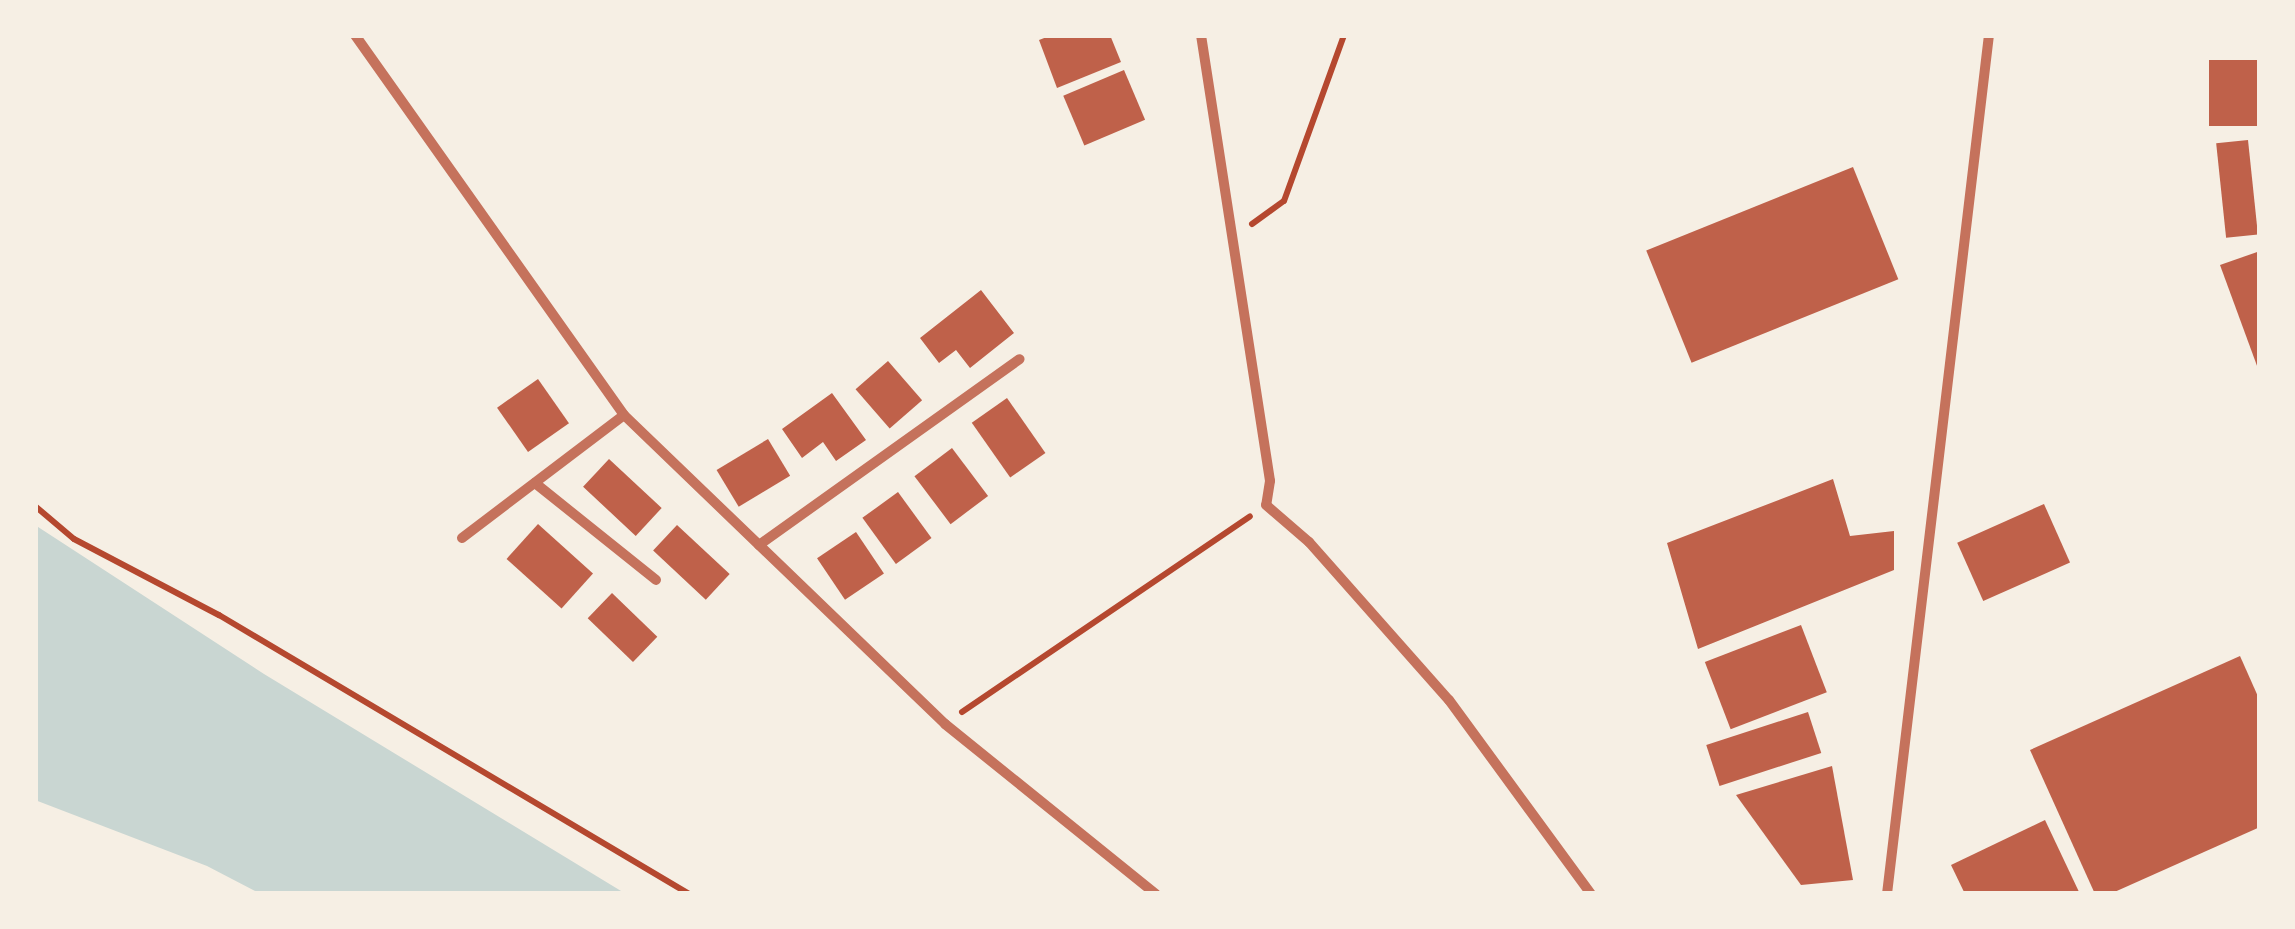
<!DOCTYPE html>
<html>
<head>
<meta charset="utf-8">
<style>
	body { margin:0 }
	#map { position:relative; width:2295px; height:929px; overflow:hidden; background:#f6efe4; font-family:Arial,sans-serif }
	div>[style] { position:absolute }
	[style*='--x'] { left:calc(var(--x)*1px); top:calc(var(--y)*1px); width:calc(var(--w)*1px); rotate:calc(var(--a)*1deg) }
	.water>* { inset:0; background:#c9d6d2 }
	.building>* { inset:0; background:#bf614a; transform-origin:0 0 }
	.path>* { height:6px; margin:-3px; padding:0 3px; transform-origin:3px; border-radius:3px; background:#b5482f }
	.minor>* { height:10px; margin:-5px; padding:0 5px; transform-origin:5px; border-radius:5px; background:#c5725c }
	span { translate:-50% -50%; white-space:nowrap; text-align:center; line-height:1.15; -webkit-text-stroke:9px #f6efe4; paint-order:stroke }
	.frame { position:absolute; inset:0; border:38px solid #f6efe4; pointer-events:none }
</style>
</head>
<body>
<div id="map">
	<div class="water">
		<div style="clip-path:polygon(35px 525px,264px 674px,626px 894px,261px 894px,207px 866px,35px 800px)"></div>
	</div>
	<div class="building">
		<div style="clip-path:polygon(1052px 35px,1110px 35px,1121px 62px,1057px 88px,1039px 40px)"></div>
		<div style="left:2260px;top:60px;width:66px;height:51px;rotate:90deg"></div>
		<div style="left:1124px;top:70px;width:54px;height:66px;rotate:67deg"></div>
		<div style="left:2248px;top:140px;width:95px;height:32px;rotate:84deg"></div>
		<div style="left:1853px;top:167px;width:121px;height:223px;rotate:68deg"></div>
		<div style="clip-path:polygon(2260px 251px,2260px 374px,2220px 265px)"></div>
		<div style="clip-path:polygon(981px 290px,1014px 333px,970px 368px,956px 350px,939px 363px,920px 338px)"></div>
		<div style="left:888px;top:361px;width:52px;height:43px;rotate:49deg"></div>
		<div style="left:538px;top:379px;width:54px;height:50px;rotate:55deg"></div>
		<div style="clip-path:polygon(832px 393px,866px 440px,836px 461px,823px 442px,802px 458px,782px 429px)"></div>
		<div style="left:1007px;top:398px;width:67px;height:43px;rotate:55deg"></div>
		<div style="left:768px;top:439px;width:43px;height:60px;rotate:59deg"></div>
		<div style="left:952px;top:448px;width:60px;height:47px;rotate:53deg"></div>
		<div style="left:609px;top:459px;width:72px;height:38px;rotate:43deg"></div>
		<div style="clip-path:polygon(1833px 479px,1850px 536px,1894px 531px,1894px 570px,1698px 649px,1667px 543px)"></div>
		<div style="left:898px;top:492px;width:57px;height:44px;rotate:54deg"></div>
		<div style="left:2044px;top:504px;width:64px;height:95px;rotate:66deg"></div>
		<div style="left:538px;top:524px;width:74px;height:47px;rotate:42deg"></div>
		<div style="left:677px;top:525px;width:72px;height:35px;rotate:43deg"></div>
		<div style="left:856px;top:532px;width:50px;height:47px;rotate:56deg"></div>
		<div style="left:612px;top:593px;width:63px;height:35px;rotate:44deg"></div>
		<div style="left:1801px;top:625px;width:72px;height:103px;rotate:69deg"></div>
		<div style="clip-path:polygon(2240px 656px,2260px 701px,2260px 827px,2110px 894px,2095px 894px,2030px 750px)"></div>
		<div style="left:1808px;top:712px;width:43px;height:107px;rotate:72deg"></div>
		<div style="clip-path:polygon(1832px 766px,1853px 880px,1801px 885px,1736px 795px)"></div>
		<div style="clip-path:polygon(2045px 820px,2080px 894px,1965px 894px,1951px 865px)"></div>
	</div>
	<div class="path">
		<div style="--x:1252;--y:224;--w:39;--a:-36"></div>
		<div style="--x:1284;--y:201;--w:177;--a:-70.1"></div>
		<div style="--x:35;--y:506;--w:51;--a:40.2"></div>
		<div style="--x:74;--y:539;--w:164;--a:27.7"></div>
		<div style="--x:219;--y:615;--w:547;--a:30.69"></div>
		<div style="--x:962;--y:712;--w:348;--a:-34.2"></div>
	</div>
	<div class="minor">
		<div style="--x:355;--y:35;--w:466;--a:54.7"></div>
		<div style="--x:624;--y:415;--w:446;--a:43.9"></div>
		<div style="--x:945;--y:724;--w:271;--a:38.9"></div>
		<div style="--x:1201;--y:35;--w:451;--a:81.2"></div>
		<div style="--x:1270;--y:481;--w:24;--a:99"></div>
		<div style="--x:1266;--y:505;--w:57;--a:40.7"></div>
		<div style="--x:1309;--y:542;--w:211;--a:48.5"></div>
		<div style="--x:1449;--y:700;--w:240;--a:53.8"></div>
		<div style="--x:535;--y:483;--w:155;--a:38.7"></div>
		<div style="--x:462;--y:538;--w:203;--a:-37.2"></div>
		<div style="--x:759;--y:545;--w:320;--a:-35.5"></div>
		<div style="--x:1887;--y:894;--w:865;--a:-83.23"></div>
	</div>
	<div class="frame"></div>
</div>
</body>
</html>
